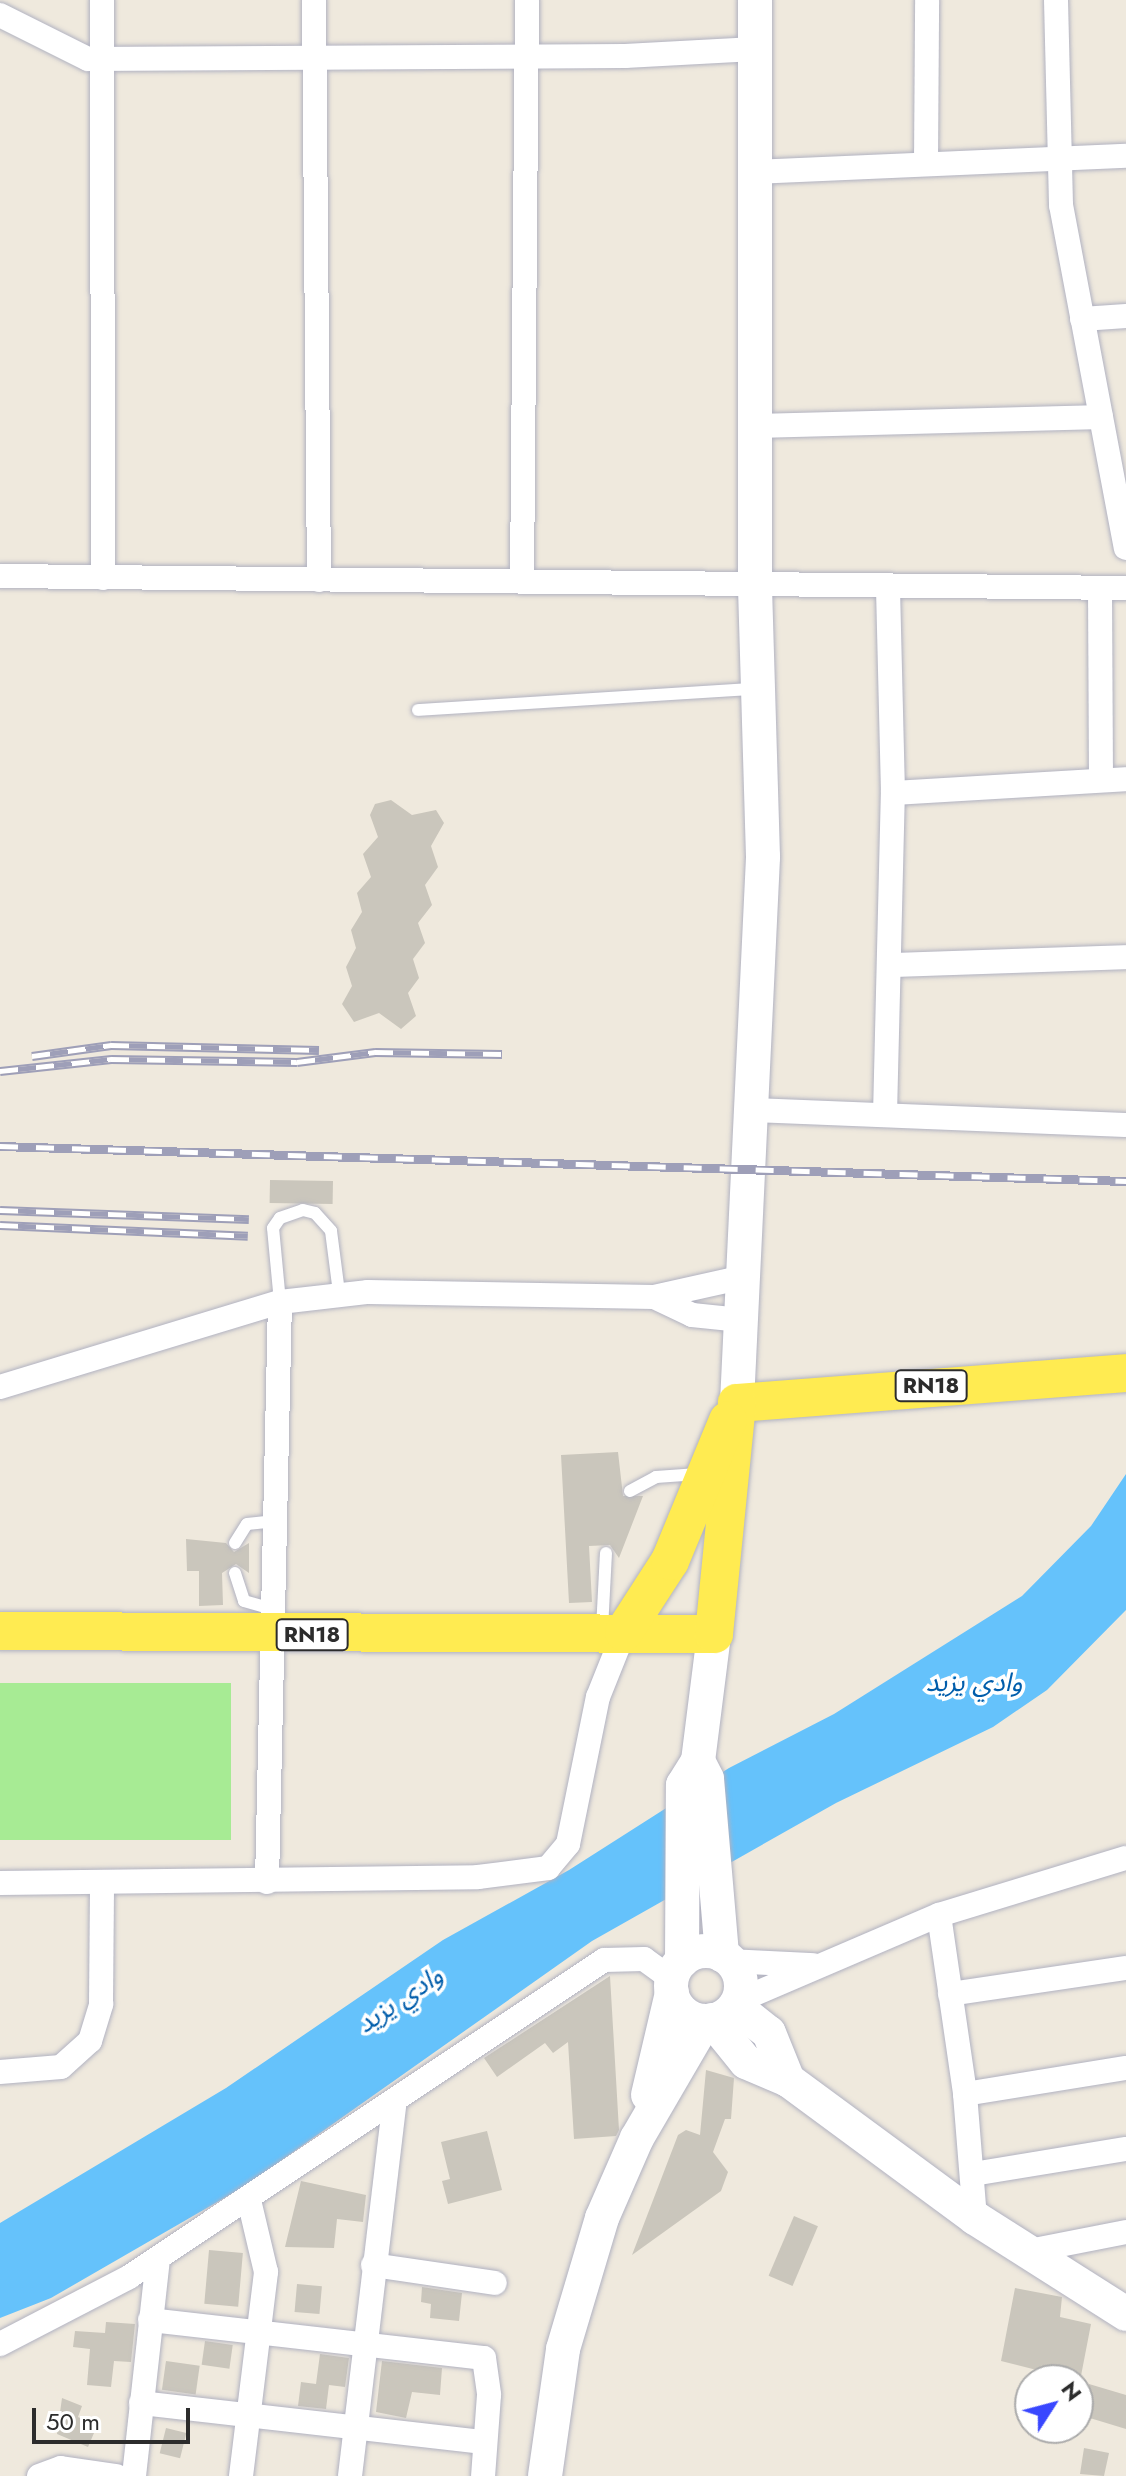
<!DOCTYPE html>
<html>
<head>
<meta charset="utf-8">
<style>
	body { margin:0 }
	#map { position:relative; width:1126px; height:2476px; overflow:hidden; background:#efe9dd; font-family:Jost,"Noto Sans Arabic",sans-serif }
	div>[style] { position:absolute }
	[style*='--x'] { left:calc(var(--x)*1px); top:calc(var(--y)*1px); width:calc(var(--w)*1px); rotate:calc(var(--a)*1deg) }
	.green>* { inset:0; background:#a7eb94; transform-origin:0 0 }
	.water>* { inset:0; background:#65c2fb }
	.building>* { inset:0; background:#cac6bc; transform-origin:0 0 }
	.roads { filter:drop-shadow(0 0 2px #b1b2c1) drop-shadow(0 0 2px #b1b2c1) }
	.service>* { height:12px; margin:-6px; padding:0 6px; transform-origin:6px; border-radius:6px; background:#fff }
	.minor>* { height:24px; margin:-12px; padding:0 12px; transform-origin:12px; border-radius:12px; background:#fff }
	.secondary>* { height:34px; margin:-17px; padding:0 17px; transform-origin:17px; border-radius:17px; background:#fff }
	.secondary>.ring { margin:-17px; padding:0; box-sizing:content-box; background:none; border:34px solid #fff; border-radius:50% }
	.primary>* { height:38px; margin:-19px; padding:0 19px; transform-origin:19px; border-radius:19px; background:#ffeb51 }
	.rail>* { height:9px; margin-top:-4.5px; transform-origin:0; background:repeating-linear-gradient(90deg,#fff 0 18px,#9e9fb8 0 36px); box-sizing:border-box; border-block:2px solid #9e9fb8 }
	span { translate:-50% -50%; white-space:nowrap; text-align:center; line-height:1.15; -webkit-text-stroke:7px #fff; paint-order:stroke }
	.shield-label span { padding:2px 6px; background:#fff; border:2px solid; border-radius:6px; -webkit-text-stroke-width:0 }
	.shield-label { font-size:22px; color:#2c2c2c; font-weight:700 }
	.water-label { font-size:26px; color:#005dab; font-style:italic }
	.north { position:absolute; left:1014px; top:2364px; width:80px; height:80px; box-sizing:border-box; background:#fff; border:2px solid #ababab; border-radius:50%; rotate:54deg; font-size:22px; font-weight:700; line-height:32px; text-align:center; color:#2c2c2c }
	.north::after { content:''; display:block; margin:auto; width:28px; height:36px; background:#3947ff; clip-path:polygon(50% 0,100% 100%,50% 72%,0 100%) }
	.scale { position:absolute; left:32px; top:2408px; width:158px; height:36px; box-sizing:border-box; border:4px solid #2c2c2c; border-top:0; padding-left:10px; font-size:24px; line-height:28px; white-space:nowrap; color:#2c2c2c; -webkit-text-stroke:6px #fff; paint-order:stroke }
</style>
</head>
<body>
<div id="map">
	<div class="green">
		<div style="left:0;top:1683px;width:231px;height:157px"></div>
	</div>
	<div class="water">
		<div style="clip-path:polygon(1126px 1474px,1126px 1610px,1047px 1690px,993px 1727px,836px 1803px,592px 1941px,245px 2186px,51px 2298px,0 2318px,0 2223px,226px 2088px,443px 1940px,569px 1870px,729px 1768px,834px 1714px,1022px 1596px,1091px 1526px)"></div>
	</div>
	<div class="building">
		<div style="clip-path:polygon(391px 800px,412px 815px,436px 810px,444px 823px,431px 846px,438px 867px,425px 885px,432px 905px,418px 923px,425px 943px,413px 959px,419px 978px,408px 993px,416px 1016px,401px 1029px,379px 1013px,354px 1022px,342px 1004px,352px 986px,346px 967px,356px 948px,351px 930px,362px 912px,357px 893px,371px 877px,363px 854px,378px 837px,370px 815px,375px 804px)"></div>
		<div style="left:270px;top:1180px;width:63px;height:23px;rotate:1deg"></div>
		<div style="clip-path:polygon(618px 1452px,623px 1496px,643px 1496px,619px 1558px,610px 1545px,589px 1546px,592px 1602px,569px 1603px,561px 1455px)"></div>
		<div style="clip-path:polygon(186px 1539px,226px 1543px,234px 1552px,249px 1543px,249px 1573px,236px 1564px,222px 1573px,223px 1605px,199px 1606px,199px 1571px,187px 1571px)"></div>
		<div style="clip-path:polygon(610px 1976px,619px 2130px,616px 2136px,574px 2139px,568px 2042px,553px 2053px,545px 2043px,497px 2077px,484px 2058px)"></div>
		<div style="clip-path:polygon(706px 2070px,734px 2078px,731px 2119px,725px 2119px,713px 2152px,728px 2172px,721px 2191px,632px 2255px,678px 2135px,686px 2130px,700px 2135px)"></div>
		<div style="clip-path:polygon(487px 2131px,502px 2190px,448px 2204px,442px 2181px,450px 2179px,441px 2142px)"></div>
		<div style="clip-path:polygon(301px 2181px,366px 2195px,363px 2222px,337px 2219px,334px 2248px,285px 2247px)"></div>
		<div style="left:794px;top:2216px;width:26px;height:65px;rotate:23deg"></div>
		<div style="left:209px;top:2250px;width:34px;height:54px;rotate:5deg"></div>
		<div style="left:297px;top:2284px;width:25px;height:28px;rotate:5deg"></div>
		<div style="clip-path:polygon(422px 2287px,462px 2293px,459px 2321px,430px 2318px,431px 2304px,421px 2302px)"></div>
		<div style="clip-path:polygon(1015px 2288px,1062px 2297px,1060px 2317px,1091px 2324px,1080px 2381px,1001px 2361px)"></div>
		<div style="clip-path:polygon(106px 2322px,135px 2324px,131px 2362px,114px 2361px,111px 2387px,87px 2385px,90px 2349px,73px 2347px,75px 2331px,105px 2333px)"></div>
		<div style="left:205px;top:2341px;width:28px;height:24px;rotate:8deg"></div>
		<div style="clip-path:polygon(320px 2354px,349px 2358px,345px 2387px,329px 2385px,326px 2409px,298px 2406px,301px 2382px,316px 2384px)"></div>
		<div style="left:166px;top:2361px;width:34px;height:29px;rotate:8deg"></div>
		<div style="clip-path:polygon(382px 2361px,442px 2368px,440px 2395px,412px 2392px,406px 2418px,376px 2412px)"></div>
		<div style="clip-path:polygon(1089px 2384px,1126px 2395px,1126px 2429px,1080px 2415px)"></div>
		<div style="clip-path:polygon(62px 2398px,82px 2406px,78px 2417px,97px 2426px,88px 2447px,57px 2434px)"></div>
		<div style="left:166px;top:2428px;width:21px;height:26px;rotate:14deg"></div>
		<div style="clip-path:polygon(1084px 2448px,1109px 2453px,1104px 2476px,1080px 2474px)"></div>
	</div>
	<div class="roads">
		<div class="service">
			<div style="--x:418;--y:710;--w:339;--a:-3.6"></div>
			<div style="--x:280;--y:1302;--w:74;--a:-95.4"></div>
			<div style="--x:273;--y:1228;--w:12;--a:-55"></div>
			<div style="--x:280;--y:1218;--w:24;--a:-19"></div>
			<div style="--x:303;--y:1210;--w:12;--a:14"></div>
			<div style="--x:315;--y:1213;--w:24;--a:48"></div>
			<div style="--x:331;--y:1231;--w:63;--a:82.6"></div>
			<div style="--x:630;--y:1491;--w:30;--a:-28"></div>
			<div style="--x:656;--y:1477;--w:42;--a:-4.1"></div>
			<div style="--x:235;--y:1543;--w:22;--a:-58"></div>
			<div style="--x:247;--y:1524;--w:29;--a:-6"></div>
			<div style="--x:235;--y:1573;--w:29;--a:72"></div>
			<div style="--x:244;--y:1601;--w:33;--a:16"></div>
			<div style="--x:602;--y:1629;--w:76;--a:-87"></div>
		</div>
		<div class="minor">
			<div style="--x:102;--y:0;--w:578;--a:89.9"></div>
			<div style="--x:314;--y:0;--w:580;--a:89.51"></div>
			<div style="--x:1056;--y:0;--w:205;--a:88.6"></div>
			<div style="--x:1061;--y:205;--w:349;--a:79.3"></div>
			<div style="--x:0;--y:15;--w:98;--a:26.6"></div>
			<div style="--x:88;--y:59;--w:537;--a:-0.32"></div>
			<div style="--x:625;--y:56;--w:130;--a:-3.1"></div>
			<div style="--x:926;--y:162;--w:162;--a:-89.6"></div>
			<div style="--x:754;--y:172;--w:372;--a:-2.5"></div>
			<div style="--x:1082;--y:319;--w:44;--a:-3.9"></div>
			<div style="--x:758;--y:426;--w:343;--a:-1.5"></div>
			<div style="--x:0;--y:576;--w:1126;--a:0.61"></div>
			<div style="--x:522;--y:582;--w:582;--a:-89.51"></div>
			<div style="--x:1100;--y:589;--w:191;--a:89.7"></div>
			<div style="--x:893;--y:793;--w:233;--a:-3.4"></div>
			<div style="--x:891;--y:965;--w:235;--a:-1.9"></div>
			<div style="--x:753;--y:1110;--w:373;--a:2.3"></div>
			<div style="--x:885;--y:1115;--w:322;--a:-88.6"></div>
			<div style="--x:893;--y:793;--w:207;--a:-91.4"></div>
			<div style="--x:654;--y:1297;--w:42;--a:25.3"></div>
			<div style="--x:692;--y:1315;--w:49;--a:5.8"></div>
			<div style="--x:0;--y:1387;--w:293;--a:-16.9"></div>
			<div style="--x:280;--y:1302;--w:89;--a:-6.5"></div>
			<div style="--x:368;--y:1292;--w:286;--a:1"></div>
			<div style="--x:654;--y:1297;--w:92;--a:-12.5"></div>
			<div style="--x:267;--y:1882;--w:580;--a:-88.72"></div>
			<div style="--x:0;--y:1883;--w:478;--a:-0.7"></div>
			<div style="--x:478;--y:1877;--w:71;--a:-7.3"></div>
			<div style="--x:548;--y:1868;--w:31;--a:-50"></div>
			<div style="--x:568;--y:1844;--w:150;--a:-78.5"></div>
			<div style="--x:598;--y:1697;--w:70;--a:-68.2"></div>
			<div style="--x:939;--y:1915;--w:181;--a:81.7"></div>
			<div style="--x:965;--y:2094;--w:124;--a:85.4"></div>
			<div style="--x:730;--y:1961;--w:83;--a:2.8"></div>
			<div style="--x:950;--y:1994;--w:178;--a:-8.4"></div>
			<div style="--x:738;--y:2001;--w:219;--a:-23.2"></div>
			<div style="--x:939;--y:1915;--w:195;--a:-17"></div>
			<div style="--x:0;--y:2072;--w:61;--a:-4.7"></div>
			<div style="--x:61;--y:2067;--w:39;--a:-42"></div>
			<div style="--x:90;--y:2041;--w:39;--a:-73"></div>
			<div style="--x:101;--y:2004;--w:122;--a:-89.5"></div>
			<div style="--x:965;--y:2094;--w:163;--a:-9.2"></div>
			<div style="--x:973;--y:2174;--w:155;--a:-9.3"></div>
			<div style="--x:1024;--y:2252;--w:104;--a:-11.1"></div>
			<div style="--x:373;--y:2265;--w:123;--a:8.4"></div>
			<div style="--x:150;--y:2320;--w:336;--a:6.5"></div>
			<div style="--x:484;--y:2358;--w:37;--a:82"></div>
			<div style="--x:489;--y:2395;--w:81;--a:94.2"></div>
			<div style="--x:0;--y:2344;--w:145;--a:-27.4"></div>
			<div style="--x:129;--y:2277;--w:571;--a:-33.72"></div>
			<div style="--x:604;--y:1960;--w:40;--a:-1.4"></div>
			<div style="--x:644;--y:1959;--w:34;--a:36"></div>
			<div style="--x:141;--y:2403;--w:344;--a:6.5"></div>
			<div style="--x:39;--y:2476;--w:23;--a:-20"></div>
			<div style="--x:61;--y:2468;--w:56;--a:8.3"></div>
			<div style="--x:134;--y:2476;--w:218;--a:-83.7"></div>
			<div style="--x:241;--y:2476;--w:206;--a:-83"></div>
			<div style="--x:266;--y:2272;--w:74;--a:-103.3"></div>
			<div style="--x:350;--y:2476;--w:378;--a:-83.2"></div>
		</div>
		<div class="secondary">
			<div style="--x:737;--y:1403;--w:547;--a:-87.27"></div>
			<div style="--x:763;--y:857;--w:274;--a:-91.7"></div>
			<div style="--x:755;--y:583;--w:583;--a:-90"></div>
			<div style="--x:698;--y:1761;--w:20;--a:63"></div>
			<div style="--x:707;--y:1779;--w:177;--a:85.1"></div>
			<div class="ring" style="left:671px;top:1951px;width:36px;height:36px"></div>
			<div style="--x:682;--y:1961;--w:176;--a:-89.7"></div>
			<div style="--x:683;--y:1785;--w:28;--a:-58"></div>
			<div style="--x:698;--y:1761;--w:128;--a:-82.8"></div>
			<div style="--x:735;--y:2006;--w:43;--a:38.5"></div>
			<div style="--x:769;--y:2033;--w:51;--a:68"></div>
			<div style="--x:712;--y:2020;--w:54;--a:51"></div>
			<div style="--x:746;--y:2062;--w:46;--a:23.2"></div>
			<div style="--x:788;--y:2080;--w:232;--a:36.4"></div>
			<div style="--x:975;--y:2218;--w:179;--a:32.4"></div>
			<div style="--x:648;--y:2095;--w:105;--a:-76.8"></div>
			<div style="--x:545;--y:2476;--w:128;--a:-81.9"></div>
			<div style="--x:563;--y:2349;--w:137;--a:-73.4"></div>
			<div style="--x:602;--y:2218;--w:87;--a:-66.4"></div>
			<div style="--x:637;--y:2138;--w:135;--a:-59.8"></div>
		</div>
		<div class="primary">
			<div style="--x:737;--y:1403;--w:390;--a:-4.4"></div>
			<div style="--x:0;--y:1631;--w:714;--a:0.24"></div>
			<div style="--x:714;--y:1634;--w:232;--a:-84.3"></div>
			<div style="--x:624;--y:1632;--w:85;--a:-57.1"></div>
			<div style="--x:670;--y:1561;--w:152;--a:-67.6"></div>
		</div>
	</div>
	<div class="rail">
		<div style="--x:32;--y:1056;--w:80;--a:-7.9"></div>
		<div style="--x:111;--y:1045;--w:208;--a:1.4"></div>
		<div style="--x:0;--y:1071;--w:112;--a:-6.2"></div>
		<div style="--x:111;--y:1059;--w:186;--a:0.9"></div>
		<div style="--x:297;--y:1062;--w:79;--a:-7.3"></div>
		<div style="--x:375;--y:1052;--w:127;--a:0.9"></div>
		<div style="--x:0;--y:1146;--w:1127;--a:1.78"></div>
		<div style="--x:0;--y:1210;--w:249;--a:2.1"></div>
		<div style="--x:0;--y:1225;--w:248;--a:2.5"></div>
	</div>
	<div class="shield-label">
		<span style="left:931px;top:1386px">RN18</span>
		<span style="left:312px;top:1635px">RN18</span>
	</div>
	<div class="water-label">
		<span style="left:974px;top:1683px">وادي يزيد</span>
		<span style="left:400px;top:2000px;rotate:-34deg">وادي يزيد</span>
	</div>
	<div class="north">N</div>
	<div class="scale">50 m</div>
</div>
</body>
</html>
